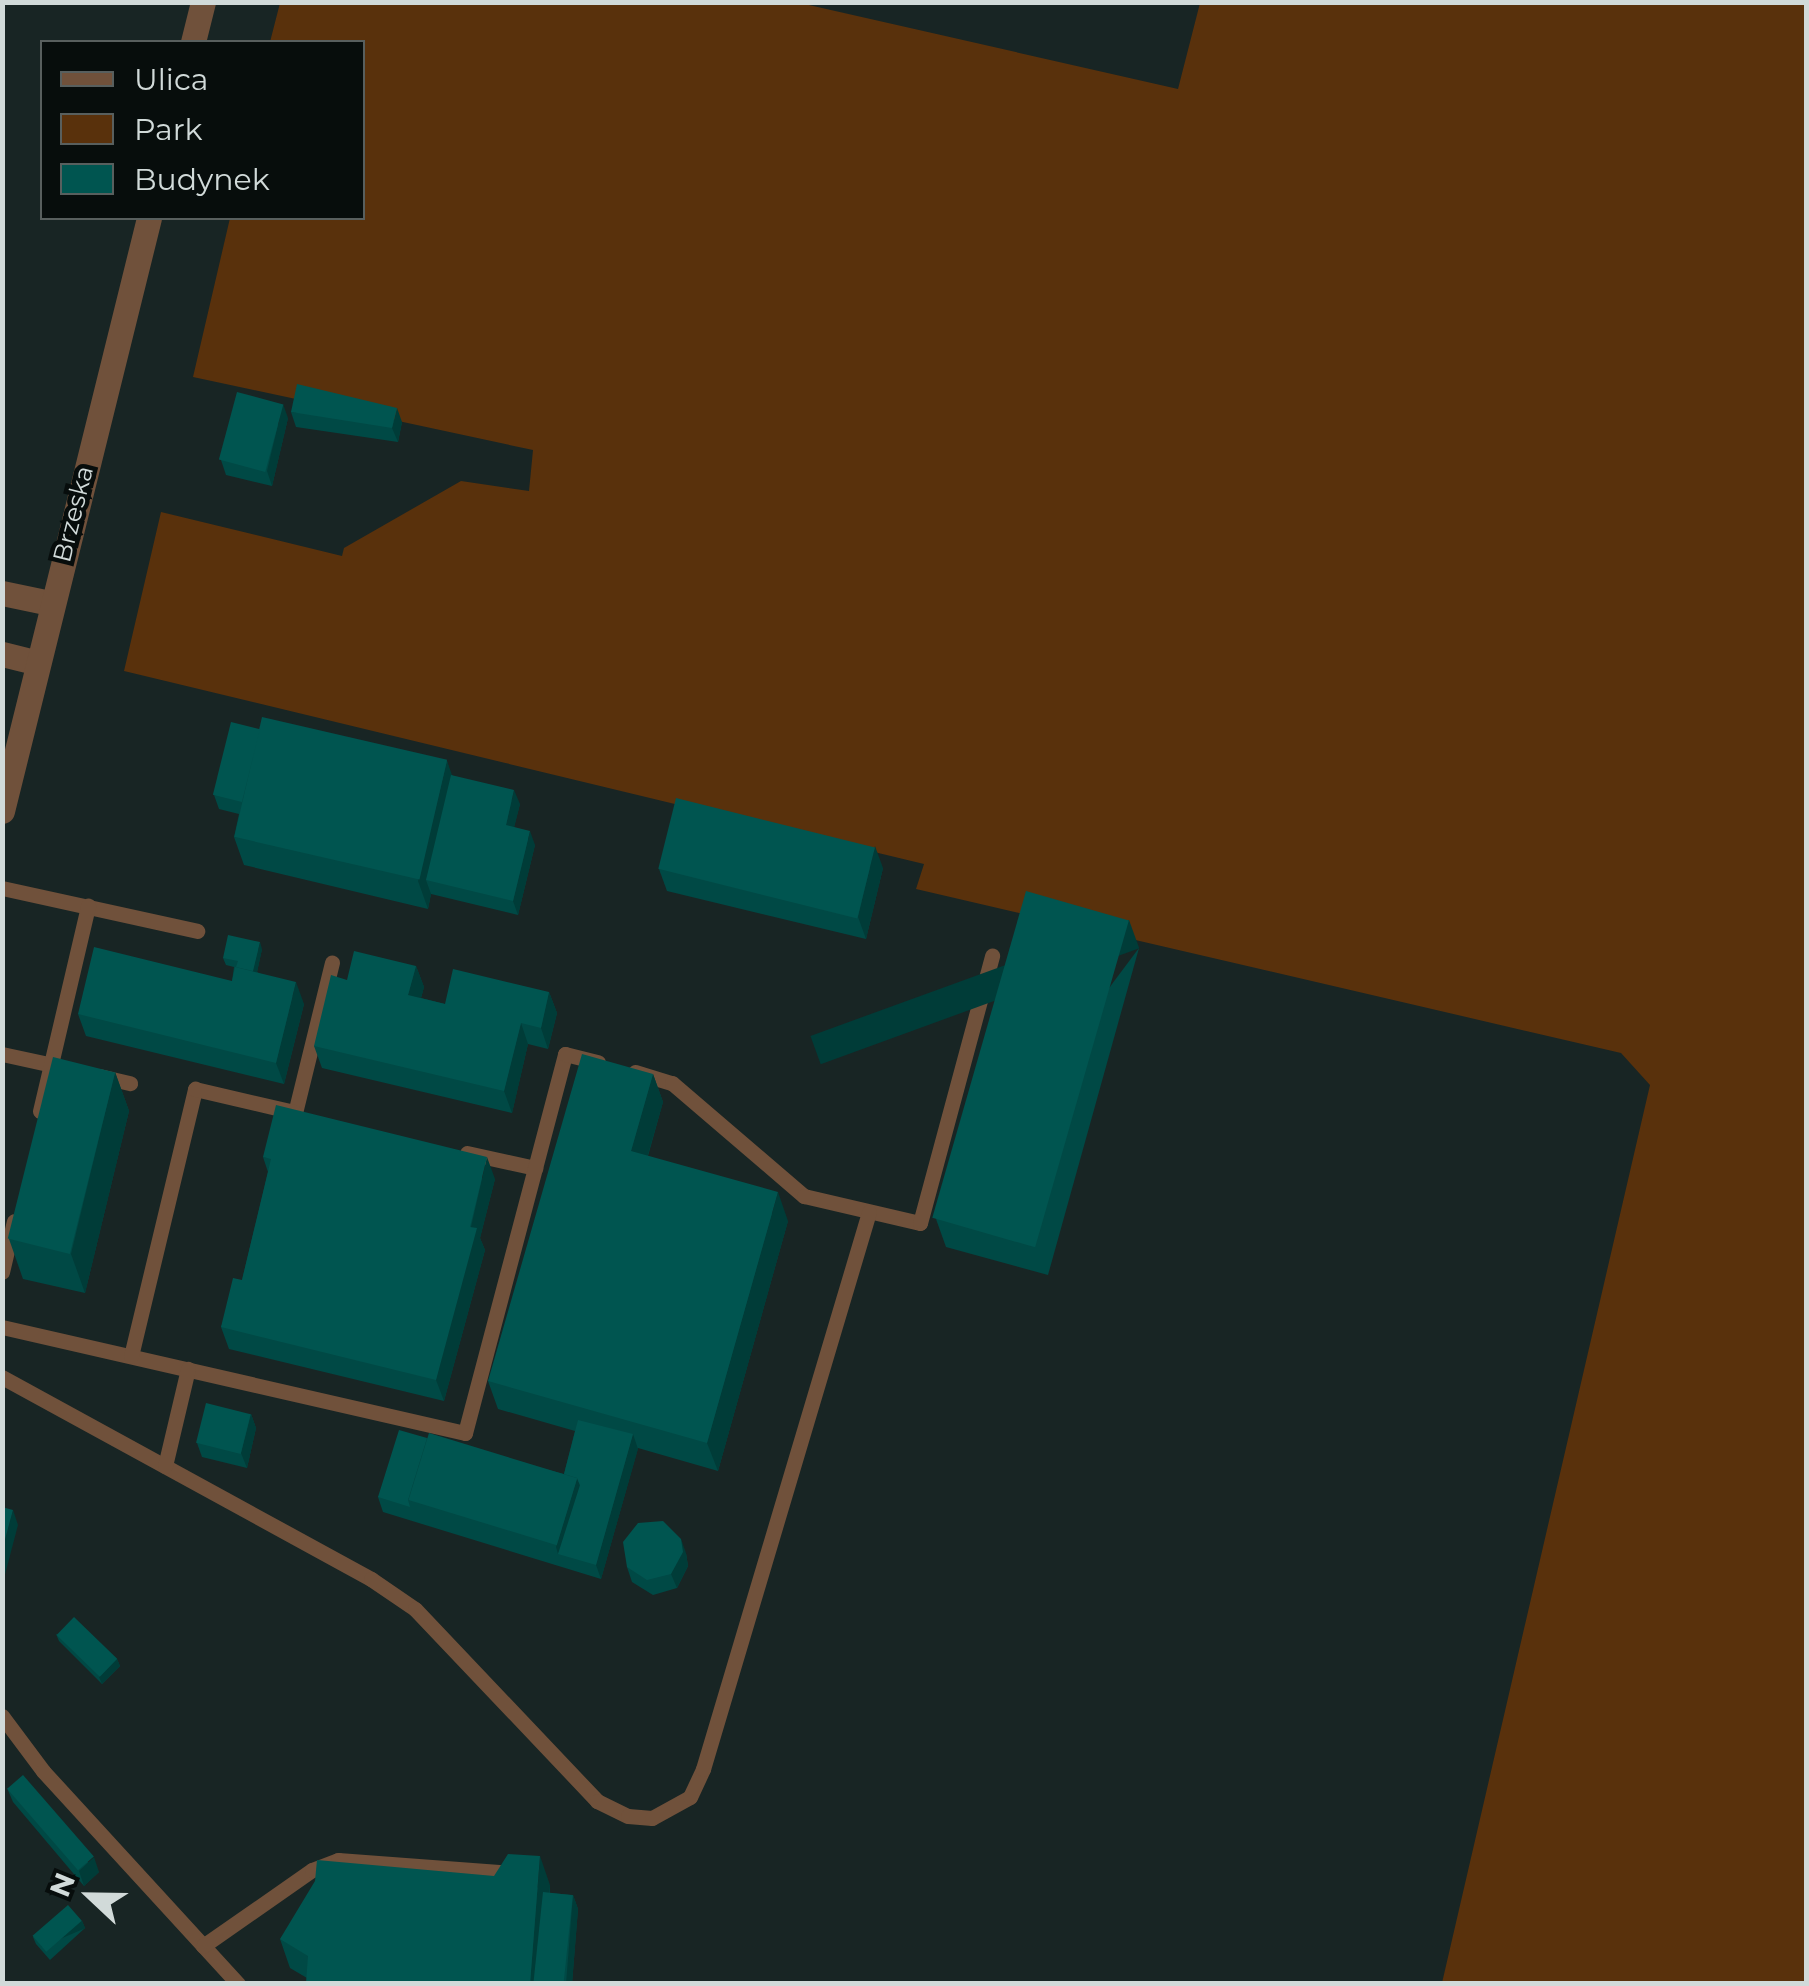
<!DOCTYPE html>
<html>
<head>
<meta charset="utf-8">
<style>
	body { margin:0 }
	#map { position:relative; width:1809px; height:1986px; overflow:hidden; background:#182524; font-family:Montserrat,sans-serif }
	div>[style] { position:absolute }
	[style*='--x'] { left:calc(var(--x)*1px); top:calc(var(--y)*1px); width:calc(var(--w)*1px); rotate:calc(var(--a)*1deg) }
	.green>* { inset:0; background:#59310c }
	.service>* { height:15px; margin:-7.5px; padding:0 7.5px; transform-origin:7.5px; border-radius:7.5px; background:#70513b }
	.tertiary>* { height:25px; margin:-12.5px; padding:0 12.5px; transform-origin:12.5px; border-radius:12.5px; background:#70513b }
	.wall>* { inset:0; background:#004945 }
	.shaded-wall>* { inset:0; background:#003c38; transform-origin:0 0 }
	.building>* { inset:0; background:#005550; transform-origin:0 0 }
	span { translate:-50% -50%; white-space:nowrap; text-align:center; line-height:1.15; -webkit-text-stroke:9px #070d0c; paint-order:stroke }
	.street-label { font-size:25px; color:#d1dad9 }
	.frame { position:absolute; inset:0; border:5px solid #d1dad9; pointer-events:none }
	.legend { position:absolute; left:40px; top:40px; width:325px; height:180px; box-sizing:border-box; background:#070d0c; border:2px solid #585f5e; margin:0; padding:12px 18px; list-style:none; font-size:30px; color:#d1dad9 }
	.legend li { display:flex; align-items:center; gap:20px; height:50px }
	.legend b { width:50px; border:2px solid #585f5e }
	.north { position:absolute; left:40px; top:1846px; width:100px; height:100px; -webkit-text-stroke:8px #070d0c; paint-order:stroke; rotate:292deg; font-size:28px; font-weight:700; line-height:40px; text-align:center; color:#d1dad9 }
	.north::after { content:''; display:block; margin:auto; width:35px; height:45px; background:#d1dad9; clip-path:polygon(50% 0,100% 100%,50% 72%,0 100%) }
</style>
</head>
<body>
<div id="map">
	<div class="green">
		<div style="clip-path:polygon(280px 3px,800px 3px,1178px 89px,1200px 3px,1806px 3px,1806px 1983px,1442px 1983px,1650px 1085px,1621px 1053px,916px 889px,924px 864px,124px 671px,161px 512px,342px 556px,344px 548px,461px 481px,529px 491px,533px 450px,193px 377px,230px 218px,362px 218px,362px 42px,270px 42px)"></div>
	</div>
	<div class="service">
		<div style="--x:2;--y:888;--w:200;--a:12.4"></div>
		<div style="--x:2;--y:1054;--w:56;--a:12.3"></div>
		<div style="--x:635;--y:1072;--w:39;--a:17"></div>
		<div style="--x:672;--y:1083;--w:174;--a:40.6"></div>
		<div style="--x:804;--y:1196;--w:119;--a:13.1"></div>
		<div style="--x:920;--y:1223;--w:277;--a:-74.9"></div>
		<div style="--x:99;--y:1076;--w:32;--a:13"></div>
		<div style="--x:40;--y:1111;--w:211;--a:-76.8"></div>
		<div style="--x:295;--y:1113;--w:155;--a:-76.2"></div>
		<div style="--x:467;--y:1153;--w:70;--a:12.4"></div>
		<div style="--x:2;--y:1272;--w:52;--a:-76.8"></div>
		<div style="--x:2;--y:1327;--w:475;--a:12.9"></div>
		<div style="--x:465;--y:1433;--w:392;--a:-75.2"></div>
		<div style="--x:565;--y:1054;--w:34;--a:14"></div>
		<div style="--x:131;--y:1356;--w:275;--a:-76.5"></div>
		<div style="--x:195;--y:1089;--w:102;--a:13.1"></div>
		<div style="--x:2;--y:1377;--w:421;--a:28.7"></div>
		<div style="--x:371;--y:1579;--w:53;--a:34.3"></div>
		<div style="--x:415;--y:1609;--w:265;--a:46.5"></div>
		<div style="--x:597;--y:1801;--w:34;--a:26"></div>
		<div style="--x:628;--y:1816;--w:24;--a:5"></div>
		<div style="--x:652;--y:1818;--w:43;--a:-28.9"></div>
		<div style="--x:690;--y:1797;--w:31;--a:-65"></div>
		<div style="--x:703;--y:1769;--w:581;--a:-73.4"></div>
		<div style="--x:165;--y:1466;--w:100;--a:-76.7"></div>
		<div style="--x:2;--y:1716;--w:69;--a:53.3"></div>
		<div style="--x:43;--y:1771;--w:289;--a:47.5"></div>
		<div style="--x:203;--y:1946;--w:133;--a:-34.9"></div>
		<div style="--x:312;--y:1870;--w:28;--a:-21"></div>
		<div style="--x:338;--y:1860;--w:172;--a:4.3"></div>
	</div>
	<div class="tertiary">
		<div style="--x:193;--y:42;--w:41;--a:-76"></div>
		<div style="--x:2;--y:593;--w:49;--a:11.8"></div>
		<div style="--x:2;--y:654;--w:36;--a:14"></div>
		<div style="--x:2;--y:811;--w:611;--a:-76.08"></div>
	</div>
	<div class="wall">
		<div style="clip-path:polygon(291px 412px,402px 422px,398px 442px,296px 427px)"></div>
		<div style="clip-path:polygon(288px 418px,272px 486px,226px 475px,221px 460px)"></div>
		<div style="clip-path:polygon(260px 729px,447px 761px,451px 775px,520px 804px,514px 827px,535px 845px,518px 915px,431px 894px,428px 909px,244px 865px,234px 837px,239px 814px,219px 809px,214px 795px)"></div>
		<div style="clip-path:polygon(883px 868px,866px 939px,667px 891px,659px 869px)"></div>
		<div style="clip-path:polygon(1139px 948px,1048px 1275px,946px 1247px,936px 1219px)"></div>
		<div style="clip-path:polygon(262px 949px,257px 972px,304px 1004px,284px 1084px,86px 1036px,78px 1014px,232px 981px,234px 967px,226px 965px,223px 958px)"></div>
		<div style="clip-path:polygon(416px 966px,424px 987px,421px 998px,445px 1004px,549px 992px,557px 1013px,548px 1049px,528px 1044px,512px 1113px,322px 1068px,314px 1046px)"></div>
		<div style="clip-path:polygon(115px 1072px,129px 1111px,85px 1293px,23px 1279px,9px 1239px)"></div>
		<div style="clip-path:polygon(653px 1074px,663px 1102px,648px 1156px,788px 1221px,718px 1471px,638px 1448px,601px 1579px,383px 1512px,378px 1497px,427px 1438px,564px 1474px,575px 1431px,498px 1409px,488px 1381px)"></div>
		<div style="clip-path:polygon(263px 1157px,495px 1179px,480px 1238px,485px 1250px,444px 1401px,229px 1349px,221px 1327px,242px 1280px,268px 1172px)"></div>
		<div style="clip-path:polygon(251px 1414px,256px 1428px,247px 1468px,202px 1457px,197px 1443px)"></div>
		<div style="clip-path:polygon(686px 1553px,688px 1566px,677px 1588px,653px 1595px,632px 1582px,627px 1567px)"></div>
		<div style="clip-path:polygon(56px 1634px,117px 1659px,120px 1666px,102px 1684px,59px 1641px)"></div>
		<div style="clip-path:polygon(7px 1788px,99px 1872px,84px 1886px,13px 1802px)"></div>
		<div style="clip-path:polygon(550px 1885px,550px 1893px,573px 1895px,578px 1909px,572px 1984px,307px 1984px,307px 1978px,290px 1968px,280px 1939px)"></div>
		<div style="clip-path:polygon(82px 1921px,85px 1928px,50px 1960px,36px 1944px,33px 1937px)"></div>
	</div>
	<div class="shaded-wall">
		<div style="clip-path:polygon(283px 404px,288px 418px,272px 486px,267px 471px)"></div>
		<div style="clip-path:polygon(397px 408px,402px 422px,398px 442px,392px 428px)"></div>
		<div style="clip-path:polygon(447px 761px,457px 789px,426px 880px,431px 894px,428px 909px,418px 881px)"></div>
		<div style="clip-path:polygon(514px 790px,520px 804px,511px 840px,506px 825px)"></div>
		<div style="clip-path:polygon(530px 831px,535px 845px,518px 915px,513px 901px)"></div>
		<div style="clip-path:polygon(875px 846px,883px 868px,866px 939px,858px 917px)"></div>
		<div style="left:1129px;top:920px;width:30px;height:339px;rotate:70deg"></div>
		<div style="clip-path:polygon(260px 942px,262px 949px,255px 982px,252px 974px)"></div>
		<div style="clip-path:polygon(416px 966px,424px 987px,416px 1017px,408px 995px)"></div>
		<div style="clip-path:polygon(296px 982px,304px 1004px,284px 1084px,276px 1063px)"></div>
		<div style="clip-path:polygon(549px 992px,557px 1013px,548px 1049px,541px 1028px)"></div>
		<div style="clip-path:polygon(521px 1023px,528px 1044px,512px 1113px,504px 1091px)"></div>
		<div style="clip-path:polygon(115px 1072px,129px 1111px,85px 1293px,71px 1254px)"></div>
		<div style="clip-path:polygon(653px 1074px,663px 1102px,641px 1179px,631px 1151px)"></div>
		<div style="clip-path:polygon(487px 1157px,495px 1179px,480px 1238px,485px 1250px,444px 1401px,436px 1380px)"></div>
		<div style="clip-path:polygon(778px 1192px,788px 1221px,718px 1471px,707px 1443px)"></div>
		<div style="clip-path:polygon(251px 1414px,256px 1428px,247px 1468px,241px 1453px)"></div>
		<div style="clip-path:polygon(633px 1434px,638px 1449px,601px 1579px,596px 1565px)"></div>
		<div style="clip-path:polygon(577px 1478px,585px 1499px,558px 1554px,556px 1547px)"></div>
		<div style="clip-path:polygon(13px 1510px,18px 1525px,2px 1586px,2px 1551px)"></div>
		<div style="clip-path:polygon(681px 1539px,686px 1553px,688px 1566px,677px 1588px,671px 1574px)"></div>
		<div style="clip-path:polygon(117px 1659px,120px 1666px,102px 1684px,99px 1677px)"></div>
		<div style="clip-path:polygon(540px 1856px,550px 1885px,543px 1984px,530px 1984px)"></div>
		<div style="clip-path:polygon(94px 1857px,99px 1872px,84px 1886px,79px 1871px)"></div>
		<div style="clip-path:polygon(573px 1895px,578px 1909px,572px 1984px,566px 1984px)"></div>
		<div style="left:82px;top:1921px;width:8px;height:47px;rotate:67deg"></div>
	</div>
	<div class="building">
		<div style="clip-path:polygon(297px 384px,397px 408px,392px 428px,291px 412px)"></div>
		<div style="left:237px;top:392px;width:48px;height:70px;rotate:15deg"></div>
		<div style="left:262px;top:717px;width:190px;height:123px;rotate:13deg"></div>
		<div style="left:231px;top:722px;width:30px;height:75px;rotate:14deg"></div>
		<div style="clip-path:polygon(451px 775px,514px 790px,506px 825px,530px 831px,513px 901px,426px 880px)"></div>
		<div style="left:676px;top:798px;width:205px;height:73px;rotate:14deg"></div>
		<div style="left:1026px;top:891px;width:107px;height:340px;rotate:16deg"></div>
		<div style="clip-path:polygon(228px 935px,260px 942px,253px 971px,236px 967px,238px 961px,223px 958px)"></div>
		<div style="clip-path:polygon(94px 947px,232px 981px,235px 967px,296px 982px,276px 1063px,78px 1014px)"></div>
		<div style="clip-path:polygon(354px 951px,416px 966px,408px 995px,445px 1004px,453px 969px,549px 992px,541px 1028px,521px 1023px,504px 1091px,314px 1046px,331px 975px,347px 980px)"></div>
		<div style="clip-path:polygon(582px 1054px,653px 1074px,631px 1151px,778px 1192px,707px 1443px,488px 1381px)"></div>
		<div style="left:53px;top:1057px;width:64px;height:187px;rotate:14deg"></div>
		<div style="clip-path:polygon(276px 1105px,487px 1157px,470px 1227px,477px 1228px,436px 1380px,221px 1327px,233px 1278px,242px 1280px,271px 1159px,263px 1157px)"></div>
		<div style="left:206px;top:1403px;width:46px;height:41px;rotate:14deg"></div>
		<div style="clip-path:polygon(578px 1420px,633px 1434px,596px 1565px,558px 1554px,580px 1485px,577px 1478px,564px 1474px)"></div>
		<div style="clip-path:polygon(399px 1430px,427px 1438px,408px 1500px,410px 1507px,378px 1497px)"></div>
		<div style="left:429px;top:1433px;width:155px;height:70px;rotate:17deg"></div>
		<div style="clip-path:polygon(2px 1507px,13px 1510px,2px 1551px)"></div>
		<div style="clip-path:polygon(663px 1521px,681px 1539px,683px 1552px,671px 1574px,647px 1580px,627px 1567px,623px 1542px,638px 1523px)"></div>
		<div style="left:74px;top:1617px;width:60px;height:25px;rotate:44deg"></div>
		<div style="left:23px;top:1775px;width:108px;height:21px;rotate:49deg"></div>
		<div style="clip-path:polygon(508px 1854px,540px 1856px,530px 1984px,306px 1983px,308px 1956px,280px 1939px,315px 1881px,317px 1860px,494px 1876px)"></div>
		<div style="left:543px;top:1892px;width:30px;height:92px;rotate:6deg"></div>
		<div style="left:68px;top:1905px;width:21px;height:47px;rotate:49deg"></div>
	</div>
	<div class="street-label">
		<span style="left:73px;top:514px;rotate:-76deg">Brzeska</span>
	</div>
	<div class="frame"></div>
	<ul class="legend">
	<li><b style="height:12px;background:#70513b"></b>Ulica</li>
	<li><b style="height:28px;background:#59310c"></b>Park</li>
	<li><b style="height:28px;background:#005550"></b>Budynek</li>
	</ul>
	<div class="north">N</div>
</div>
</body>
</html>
